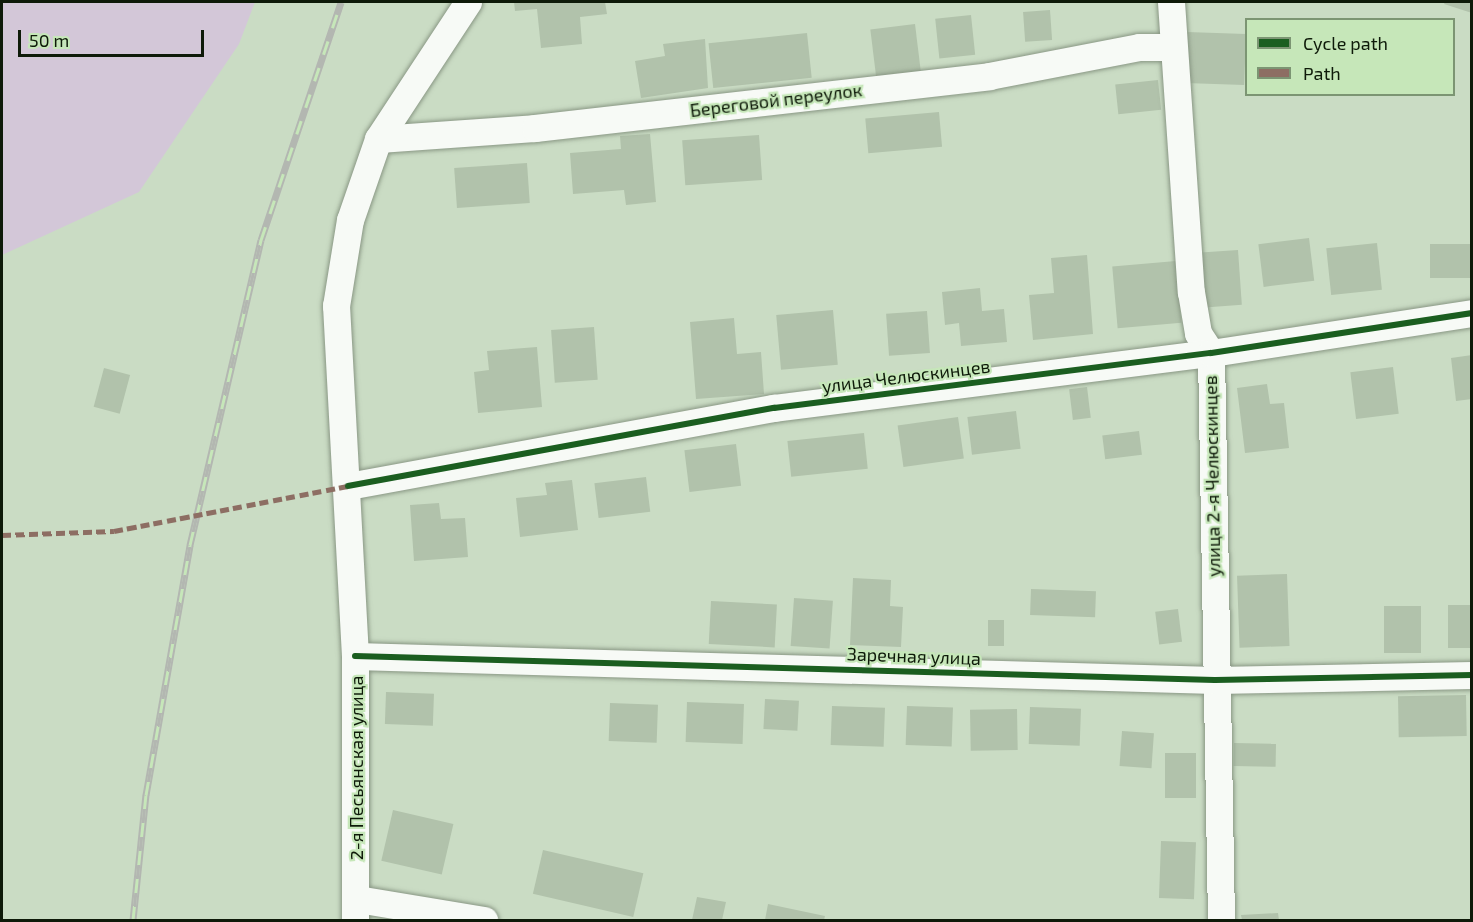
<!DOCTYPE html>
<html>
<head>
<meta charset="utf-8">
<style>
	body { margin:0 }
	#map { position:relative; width:1473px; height:922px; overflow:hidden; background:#cadcc4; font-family:"Exo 2",sans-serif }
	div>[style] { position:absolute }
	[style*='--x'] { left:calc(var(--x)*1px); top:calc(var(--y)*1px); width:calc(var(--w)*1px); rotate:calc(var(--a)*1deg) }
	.green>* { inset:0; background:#d3c7d8 }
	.building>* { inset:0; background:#b1c2ab; transform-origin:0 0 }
	.roads { filter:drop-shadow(0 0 2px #899784) drop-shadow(0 0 2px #899784) }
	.minor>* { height:27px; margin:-13.5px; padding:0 13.5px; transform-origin:13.5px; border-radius:13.5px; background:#f7faf6 }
	.rail>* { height:7px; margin-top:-3.5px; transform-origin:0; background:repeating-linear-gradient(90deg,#c6e7b9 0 14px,#b3b7b1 0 28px); box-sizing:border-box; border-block:2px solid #b3b7b1 }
	.quiet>* { height:4.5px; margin-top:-2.25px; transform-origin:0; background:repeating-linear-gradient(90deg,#8d6e63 0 9px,transparent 0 13.5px) }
	.cycleway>* { height:6px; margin:-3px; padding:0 3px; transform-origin:3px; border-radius:3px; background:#1b5e20 }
	span { translate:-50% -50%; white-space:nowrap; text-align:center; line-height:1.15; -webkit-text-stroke:4.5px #c6e7b9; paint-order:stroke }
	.street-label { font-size:18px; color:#0e1a09 }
	.frame { position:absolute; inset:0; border:3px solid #0e1a09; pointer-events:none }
	.legend { position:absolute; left:1245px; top:18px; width:210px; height:78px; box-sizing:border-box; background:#c6e7b9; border:2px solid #7c9573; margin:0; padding:8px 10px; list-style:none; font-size:18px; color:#0e1a09 }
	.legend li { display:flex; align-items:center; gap:12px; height:30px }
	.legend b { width:30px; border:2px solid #7c9573 }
	.scale { position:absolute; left:18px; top:30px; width:186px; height:27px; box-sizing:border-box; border:3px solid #0e1a09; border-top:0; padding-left:8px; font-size:18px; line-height:21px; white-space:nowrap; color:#0e1a09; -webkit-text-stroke:4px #c6e7b9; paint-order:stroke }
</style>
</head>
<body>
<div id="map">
	<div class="green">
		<div style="clip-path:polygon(2px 2px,255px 2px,239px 44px,139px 192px,2px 255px)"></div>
	</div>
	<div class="building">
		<div style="clip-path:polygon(514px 2px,605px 2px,607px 14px,580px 17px,582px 44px,541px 48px,537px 9px,515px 11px)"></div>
		<div style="clip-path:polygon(1445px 2px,1472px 2px,1472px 13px,1444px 4px)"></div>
		<div style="left:1050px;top:10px;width:30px;height:27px;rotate:86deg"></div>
		<div style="left:971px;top:15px;width:40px;height:36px;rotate:84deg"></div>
		<div style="left:915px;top:24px;width:48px;height:45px;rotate:83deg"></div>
		<div style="left:1187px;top:32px;width:59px;height:51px;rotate:2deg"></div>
		<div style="left:807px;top:33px;width:45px;height:99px;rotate:84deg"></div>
		<div style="clip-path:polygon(705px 39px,708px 88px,641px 98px,635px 61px,665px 56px,663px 44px)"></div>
		<div style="left:1158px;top:80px;width:30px;height:43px;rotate:84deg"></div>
		<div style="left:939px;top:112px;width:35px;height:74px;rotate:85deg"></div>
		<div style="clip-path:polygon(650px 134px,656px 202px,626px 205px,624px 190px,573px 194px,570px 153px,621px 149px,620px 136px)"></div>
		<div style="left:759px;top:135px;width:45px;height:77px;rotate:86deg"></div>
		<div style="left:527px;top:163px;width:40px;height:73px;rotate:86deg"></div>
		<div style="left:1309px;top:238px;width:43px;height:51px;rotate:83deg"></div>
		<div style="left:1377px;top:243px;width:47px;height:51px;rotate:84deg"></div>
		<div style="left:1472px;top:244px;width:34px;height:42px;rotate:90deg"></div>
		<div style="left:1238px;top:250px;width:55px;height:37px;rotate:86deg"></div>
		<div style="clip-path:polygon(1087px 255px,1093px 334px,1033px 340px,1029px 295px,1054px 293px,1051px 258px)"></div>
		<div style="left:1176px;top:261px;width:62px;height:64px;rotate:85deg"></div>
		<div style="clip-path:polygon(980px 288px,982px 311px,1004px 309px,1007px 342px,961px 346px,959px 323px,945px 325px,942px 292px)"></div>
		<div style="left:833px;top:310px;width:55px;height:57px;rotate:85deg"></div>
		<div style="left:927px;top:311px;width:42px;height:41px;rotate:86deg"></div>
		<div style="clip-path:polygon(734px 318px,737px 354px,761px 352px,764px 394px,696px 399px,690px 322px)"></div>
		<div style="left:594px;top:327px;width:53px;height:43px;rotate:86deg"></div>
		<div style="clip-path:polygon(537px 347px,542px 407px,478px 413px,474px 372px,489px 370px,487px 351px)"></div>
		<div style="clip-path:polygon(1472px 355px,1472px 399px,1456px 401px,1451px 358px)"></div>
		<div style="left:1393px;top:367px;width:47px;height:43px;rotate:83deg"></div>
		<div style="left:104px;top:368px;width:27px;height:40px;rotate:15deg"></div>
		<div style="clip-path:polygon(1267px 384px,1270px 404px,1284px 403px,1289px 448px,1245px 453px,1237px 388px)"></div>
		<div style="left:1087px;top:387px;width:31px;height:18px;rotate:83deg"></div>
		<div style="left:1016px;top:411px;width:38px;height:49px;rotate:83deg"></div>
		<div style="left:958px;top:417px;width:42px;height:61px;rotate:82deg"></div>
		<div style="left:1139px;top:431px;width:24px;height:37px;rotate:83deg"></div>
		<div style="left:864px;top:433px;width:36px;height:77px;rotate:84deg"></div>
		<div style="left:736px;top:444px;width:42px;height:52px;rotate:83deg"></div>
		<div style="left:646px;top:477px;width:35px;height:52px;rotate:83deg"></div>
		<div style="clip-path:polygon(572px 480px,578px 530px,520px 537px,516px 498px,547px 495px,545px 483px)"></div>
		<div style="clip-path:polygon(439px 503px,441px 519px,465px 518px,468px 557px,414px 561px,410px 505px)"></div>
		<div style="left:1287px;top:574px;width:72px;height:50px;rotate:88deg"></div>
		<div style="clip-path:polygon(853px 578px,891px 580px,890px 606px,903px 607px,901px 647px,850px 645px)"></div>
		<div style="left:1031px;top:589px;width:65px;height:26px;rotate:2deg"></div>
		<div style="left:794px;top:598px;width:39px;height:48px;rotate:4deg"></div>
		<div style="left:711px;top:601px;width:66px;height:43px;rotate:3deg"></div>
		<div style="left:1472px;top:605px;width:43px;height:24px;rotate:90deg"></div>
		<div style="left:1384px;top:606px;width:37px;height:47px"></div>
		<div style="left:1178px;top:609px;width:33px;height:23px;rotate:83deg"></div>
		<div style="left:988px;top:620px;width:16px;height:26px"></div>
		<div style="left:386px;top:692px;width:48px;height:32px;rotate:2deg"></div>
		<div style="left:1466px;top:695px;width:41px;height:68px;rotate:89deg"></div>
		<div style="left:765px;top:699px;width:34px;height:30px;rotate:3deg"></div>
		<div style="left:687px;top:702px;width:57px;height:40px;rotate:2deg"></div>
		<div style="left:610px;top:703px;width:48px;height:38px;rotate:2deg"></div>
		<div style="left:832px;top:706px;width:53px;height:39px;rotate:2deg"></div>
		<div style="left:907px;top:706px;width:46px;height:39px;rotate:2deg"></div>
		<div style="left:1030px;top:707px;width:51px;height:37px;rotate:2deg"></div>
		<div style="left:1017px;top:709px;width:41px;height:47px;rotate:89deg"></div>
		<div style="left:1122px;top:731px;width:32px;height:35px;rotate:4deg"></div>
		<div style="left:1234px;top:743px;width:42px;height:23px;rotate:1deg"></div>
		<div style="left:1165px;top:753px;width:31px;height:45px"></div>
		<div style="left:393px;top:810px;width:62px;height:52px;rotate:13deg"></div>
		<div style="left:1161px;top:841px;width:35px;height:57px;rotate:2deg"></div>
		<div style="left:543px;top:850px;width:103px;height:45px;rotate:13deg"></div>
		<div style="clip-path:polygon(697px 897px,726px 902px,722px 920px,692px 920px)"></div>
		<div style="clip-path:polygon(768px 904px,825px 916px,824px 920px,765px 920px)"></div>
		<div style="clip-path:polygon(1278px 913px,1279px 920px,1242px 920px,1241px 915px)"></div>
	</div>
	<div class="roads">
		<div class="minor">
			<div style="--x:1171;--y:2;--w:291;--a:86.1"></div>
			<div style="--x:1191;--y:292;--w:42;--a:80.3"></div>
			<div style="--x:1198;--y:333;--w:24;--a:57"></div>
			<div style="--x:1211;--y:353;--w:567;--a:88.99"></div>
			<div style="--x:378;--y:139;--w:157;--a:-4"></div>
			<div style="--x:535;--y:128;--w:457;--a:-6.5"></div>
			<div style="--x:989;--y:76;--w:153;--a:-10.9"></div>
			<div style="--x:1139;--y:47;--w:33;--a:0"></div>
			<div style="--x:348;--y:486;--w:433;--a:-10.4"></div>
			<div style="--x:774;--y:408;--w:440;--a:-7.2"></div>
			<div style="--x:1211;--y:353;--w:264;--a:-8.7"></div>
			<div style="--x:355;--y:656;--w:860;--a:1.6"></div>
			<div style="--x:1215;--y:680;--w:257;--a:-1.1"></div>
			<div style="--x:357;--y:899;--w:129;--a:9.4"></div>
			<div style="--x:355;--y:920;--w:264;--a:-90"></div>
			<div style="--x:355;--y:656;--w:351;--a:-93.1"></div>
			<div style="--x:336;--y:306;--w:87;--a:-80.8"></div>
			<div style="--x:350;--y:220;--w:86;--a:-70.9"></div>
			<div style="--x:378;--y:139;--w:164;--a:-56.7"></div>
		</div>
	</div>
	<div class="rail">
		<div style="--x:133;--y:920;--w:126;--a:-84.1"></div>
		<div style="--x:146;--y:795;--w:254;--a:-80"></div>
		<div style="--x:190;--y:545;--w:313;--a:-76.9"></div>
		<div style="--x:261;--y:240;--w:251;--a:-71.4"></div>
	</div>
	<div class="quiet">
		<div style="--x:2;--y:535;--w:112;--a:-2"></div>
		<div style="--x:114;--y:531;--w:238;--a:-10.9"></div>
	</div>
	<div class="cycleway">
		<div style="--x:348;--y:486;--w:433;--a:-10.4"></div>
		<div style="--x:774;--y:408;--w:440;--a:-7.2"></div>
		<div style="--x:1211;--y:353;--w:264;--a:-8.7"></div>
		<div style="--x:355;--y:656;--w:860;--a:1.6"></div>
		<div style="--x:1215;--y:680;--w:257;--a:-1.1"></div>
	</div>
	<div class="street-label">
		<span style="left:776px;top:100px;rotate:-7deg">Береговой переулок</span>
		<span style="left:906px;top:376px;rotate:-7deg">улица Челюскинцев</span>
		<span style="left:1212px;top:476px;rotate:-91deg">улица 2-я Челюскинцев</span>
		<span style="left:914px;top:656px;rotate:2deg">Заречная улица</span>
		<span style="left:356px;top:768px;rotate:-90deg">2-я Песьянская улица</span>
	</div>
	<div class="frame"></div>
	<ul class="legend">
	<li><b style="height:8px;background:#1b5e20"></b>Cycle path</li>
	<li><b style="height:8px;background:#8d6e63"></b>Path</li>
	</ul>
	<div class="scale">50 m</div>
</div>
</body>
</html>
